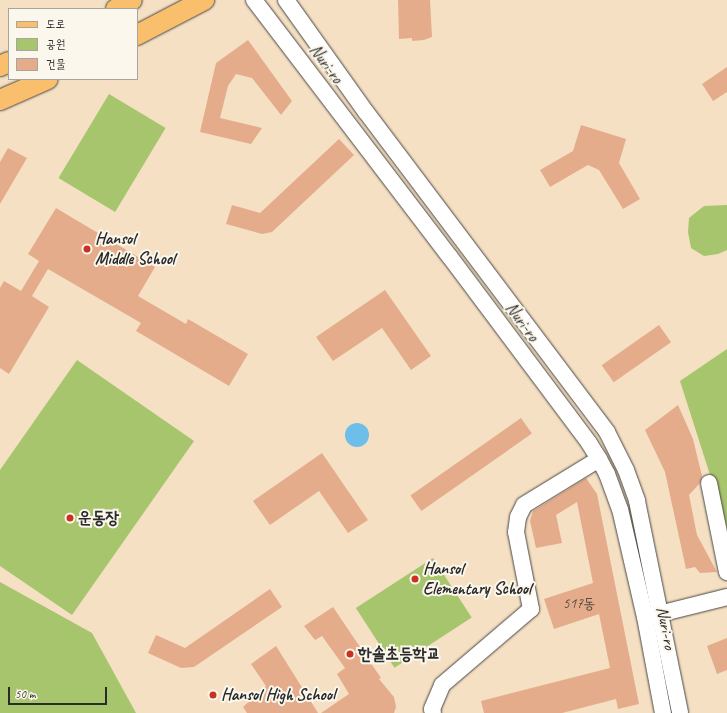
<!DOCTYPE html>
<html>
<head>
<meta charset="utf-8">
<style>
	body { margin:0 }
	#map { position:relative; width:727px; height:713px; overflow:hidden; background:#f5e0c4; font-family:Caveat,"Poor Story",sans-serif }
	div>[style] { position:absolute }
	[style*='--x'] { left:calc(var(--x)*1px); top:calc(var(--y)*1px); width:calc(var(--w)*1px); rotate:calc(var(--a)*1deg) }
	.green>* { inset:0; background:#a6c56d; transform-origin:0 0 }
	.water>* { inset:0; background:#6dbee8 }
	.round { border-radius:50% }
	.building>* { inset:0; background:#e5ac8c; transform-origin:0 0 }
	.roads { filter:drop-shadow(0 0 1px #494642) drop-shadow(0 0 1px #494642) }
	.minor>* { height:16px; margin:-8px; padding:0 8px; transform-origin:8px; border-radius:8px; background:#fff }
	.major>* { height:20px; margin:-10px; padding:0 10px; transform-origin:10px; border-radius:10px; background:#f9bf6d }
	.dots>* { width:11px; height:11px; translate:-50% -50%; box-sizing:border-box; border:2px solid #fbf7ec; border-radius:50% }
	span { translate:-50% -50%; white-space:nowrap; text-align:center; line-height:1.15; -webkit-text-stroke:4px #fbf7ec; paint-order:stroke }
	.number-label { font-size:15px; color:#5a4b43 }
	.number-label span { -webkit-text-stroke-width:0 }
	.street-label { font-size:17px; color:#2b2b2b }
	.poi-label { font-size:17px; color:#2b2b2b; font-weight:700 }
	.left { translate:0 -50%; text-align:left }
	.legend { position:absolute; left:8px; top:8px; width:130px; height:72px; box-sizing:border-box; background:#fbf7ec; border:1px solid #a8a59f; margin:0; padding:5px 7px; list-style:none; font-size:12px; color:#2b2b2b }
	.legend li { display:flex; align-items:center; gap:8px; height:20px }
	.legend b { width:20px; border:1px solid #a8a59f }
	.scale { position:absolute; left:8px; top:687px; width:99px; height:18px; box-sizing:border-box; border:2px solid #2b2b2b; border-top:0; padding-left:5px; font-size:12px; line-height:14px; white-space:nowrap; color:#2b2b2b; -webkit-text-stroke:3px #fbf7ec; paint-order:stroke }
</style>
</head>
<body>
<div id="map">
	<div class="green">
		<div style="left:109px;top:94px;width:66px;height:98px;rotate:31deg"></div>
		<div style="clip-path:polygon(727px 205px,727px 250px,718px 254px,704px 256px,691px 248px,688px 232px,689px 218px,704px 206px)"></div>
		<div style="clip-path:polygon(727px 349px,727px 528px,680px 381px)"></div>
		<div style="clip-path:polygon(77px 360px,194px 441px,72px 615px,0 566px,0 470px)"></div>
		<div style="left:433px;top:558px;width:71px;height:92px;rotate:57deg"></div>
		<div style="clip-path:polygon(0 582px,92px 633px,136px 713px,0 713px)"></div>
	</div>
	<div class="water">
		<div class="round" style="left:345px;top:423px;width:24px;height:24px"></div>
	</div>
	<div class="building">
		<div style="clip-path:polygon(398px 0,430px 0,432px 37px,424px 40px,412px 41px,412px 38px,399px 39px)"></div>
		<div style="clip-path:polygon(248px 40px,292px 101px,281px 115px,252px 78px,236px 74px,228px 86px,220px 118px,262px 128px,251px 144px,200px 132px,216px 63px)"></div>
		<div style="clip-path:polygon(727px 67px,727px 92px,713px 101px,702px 84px)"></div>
		<div style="clip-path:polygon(581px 125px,626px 139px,619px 163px,640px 199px,623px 209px,599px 170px,588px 165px,550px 187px,540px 170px,573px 151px)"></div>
		<div style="clip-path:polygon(339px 139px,354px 155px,272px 232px,262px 234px,226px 224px,232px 205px,260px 213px)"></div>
		<div style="clip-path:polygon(8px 148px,27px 158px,0 204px,0 162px)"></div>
		<div style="clip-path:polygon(56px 208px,155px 267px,138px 296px,186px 324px,188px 319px,248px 354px,229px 386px,136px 331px,141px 323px,48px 269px,32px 296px,49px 307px,9px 374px,0 368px,0 288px,4px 281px,21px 291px,39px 261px,28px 254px)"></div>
		<div style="clip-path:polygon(385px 290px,431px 356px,411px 370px,382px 328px,333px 361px,316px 337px)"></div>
		<div style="left:659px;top:325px;width:21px;height:70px;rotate:55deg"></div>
		<div style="clip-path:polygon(678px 405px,693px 439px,702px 476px,700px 483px,689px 495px,697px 535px,717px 572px,700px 573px,695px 567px,686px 569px,665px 472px,645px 430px)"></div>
		<div style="left:521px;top:418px;width:19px;height:135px;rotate:55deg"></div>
		<div style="clip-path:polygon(322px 453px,368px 520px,348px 533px,319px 491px,270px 525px,253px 501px)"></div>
		<div style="clip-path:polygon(586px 478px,597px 494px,639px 704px,618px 709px,616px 699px,562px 713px,484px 713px,481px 701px,610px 668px,599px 614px,554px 629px,544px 599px,593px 583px,577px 502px,556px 515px,562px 543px,536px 548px,530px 521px,533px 511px)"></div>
		<div style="clip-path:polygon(270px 589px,282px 607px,194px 667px,181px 668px,148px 653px,156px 635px,185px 648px)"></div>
		<div style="clip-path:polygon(333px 607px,381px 678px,379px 679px,394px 697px,396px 707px,394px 713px,321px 713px,349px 694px,337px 674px,345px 668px,322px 636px,315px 640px,304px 626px)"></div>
		<div style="clip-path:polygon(727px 638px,727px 670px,717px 674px,707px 646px)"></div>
		<div style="clip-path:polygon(276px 646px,308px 697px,318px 713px,247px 713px,243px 707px,266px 686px,251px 664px)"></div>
	</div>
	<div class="roads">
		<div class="minor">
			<div style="--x:254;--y:0;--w:323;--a:52.7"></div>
			<div style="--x:450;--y:257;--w:232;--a:53.2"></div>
			<div style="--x:589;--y:443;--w:19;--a:58"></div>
			<div style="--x:599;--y:459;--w:17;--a:62"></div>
			<div style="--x:607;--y:474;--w:37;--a:70"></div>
			<div style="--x:620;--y:509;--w:111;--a:77"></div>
			<div style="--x:645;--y:617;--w:98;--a:79.4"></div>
			<div style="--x:286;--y:0;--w:138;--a:54.5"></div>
			<div style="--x:366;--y:112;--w:401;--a:53"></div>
			<div style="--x:607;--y:432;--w:42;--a:63.4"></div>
			<div style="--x:626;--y:470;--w:33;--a:70"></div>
			<div style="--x:637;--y:501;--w:216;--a:78.5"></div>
			<div style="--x:709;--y:483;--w:91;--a:78.6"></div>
			<div style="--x:651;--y:616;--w:78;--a:-14"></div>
			<div style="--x:433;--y:713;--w:4;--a:-104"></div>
			<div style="--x:432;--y:709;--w:26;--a:-67"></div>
			<div style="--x:442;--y:685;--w:117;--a:-40.5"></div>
			<div style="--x:531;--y:609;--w:78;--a:-101"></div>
			<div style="--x:516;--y:532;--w:15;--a:-82"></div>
			<div style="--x:518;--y:517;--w:13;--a:-63"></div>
			<div style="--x:524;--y:505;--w:88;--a:-31.5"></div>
		</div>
		<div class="major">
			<div style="--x:116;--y:9;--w:18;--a:-29"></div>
			<div style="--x:137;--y:35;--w:76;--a:-27.6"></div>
			<div style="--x:0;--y:66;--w:10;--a:-24"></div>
			<div style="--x:0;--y:100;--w:52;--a:-23.6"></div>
		</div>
	</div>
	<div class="dots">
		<div style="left:87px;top:249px;background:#c8321e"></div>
		<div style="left:70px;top:518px;background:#c8321e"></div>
		<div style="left:415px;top:579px;background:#c8321e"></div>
		<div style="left:350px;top:654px;background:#c8321e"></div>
		<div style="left:213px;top:695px;background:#c8321e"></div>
	</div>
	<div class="number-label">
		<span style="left:579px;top:604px">517동</span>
	</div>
	<div class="street-label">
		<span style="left:326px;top:64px;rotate:53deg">Nuri-ro</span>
		<span style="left:522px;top:322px;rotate:53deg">Nuri-ro</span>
		<span style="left:666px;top:628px;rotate:79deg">Nuri-ro</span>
	</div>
	<div class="poi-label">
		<span class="left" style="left:95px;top:249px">Hansol<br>Middle School</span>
		<span class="left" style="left:78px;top:518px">운동장</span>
		<span class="left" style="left:423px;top:579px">Hansol<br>Elementary School</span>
		<span class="left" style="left:358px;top:654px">한솔초등학교</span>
		<span class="left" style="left:221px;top:695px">Hansol High School</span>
	</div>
	<ul class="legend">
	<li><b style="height:5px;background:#f9bf6d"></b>도로</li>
	<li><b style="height:11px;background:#a6c56d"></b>공원</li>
	<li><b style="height:11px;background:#e5ac8c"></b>건물</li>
	</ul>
	<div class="scale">50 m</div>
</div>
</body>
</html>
